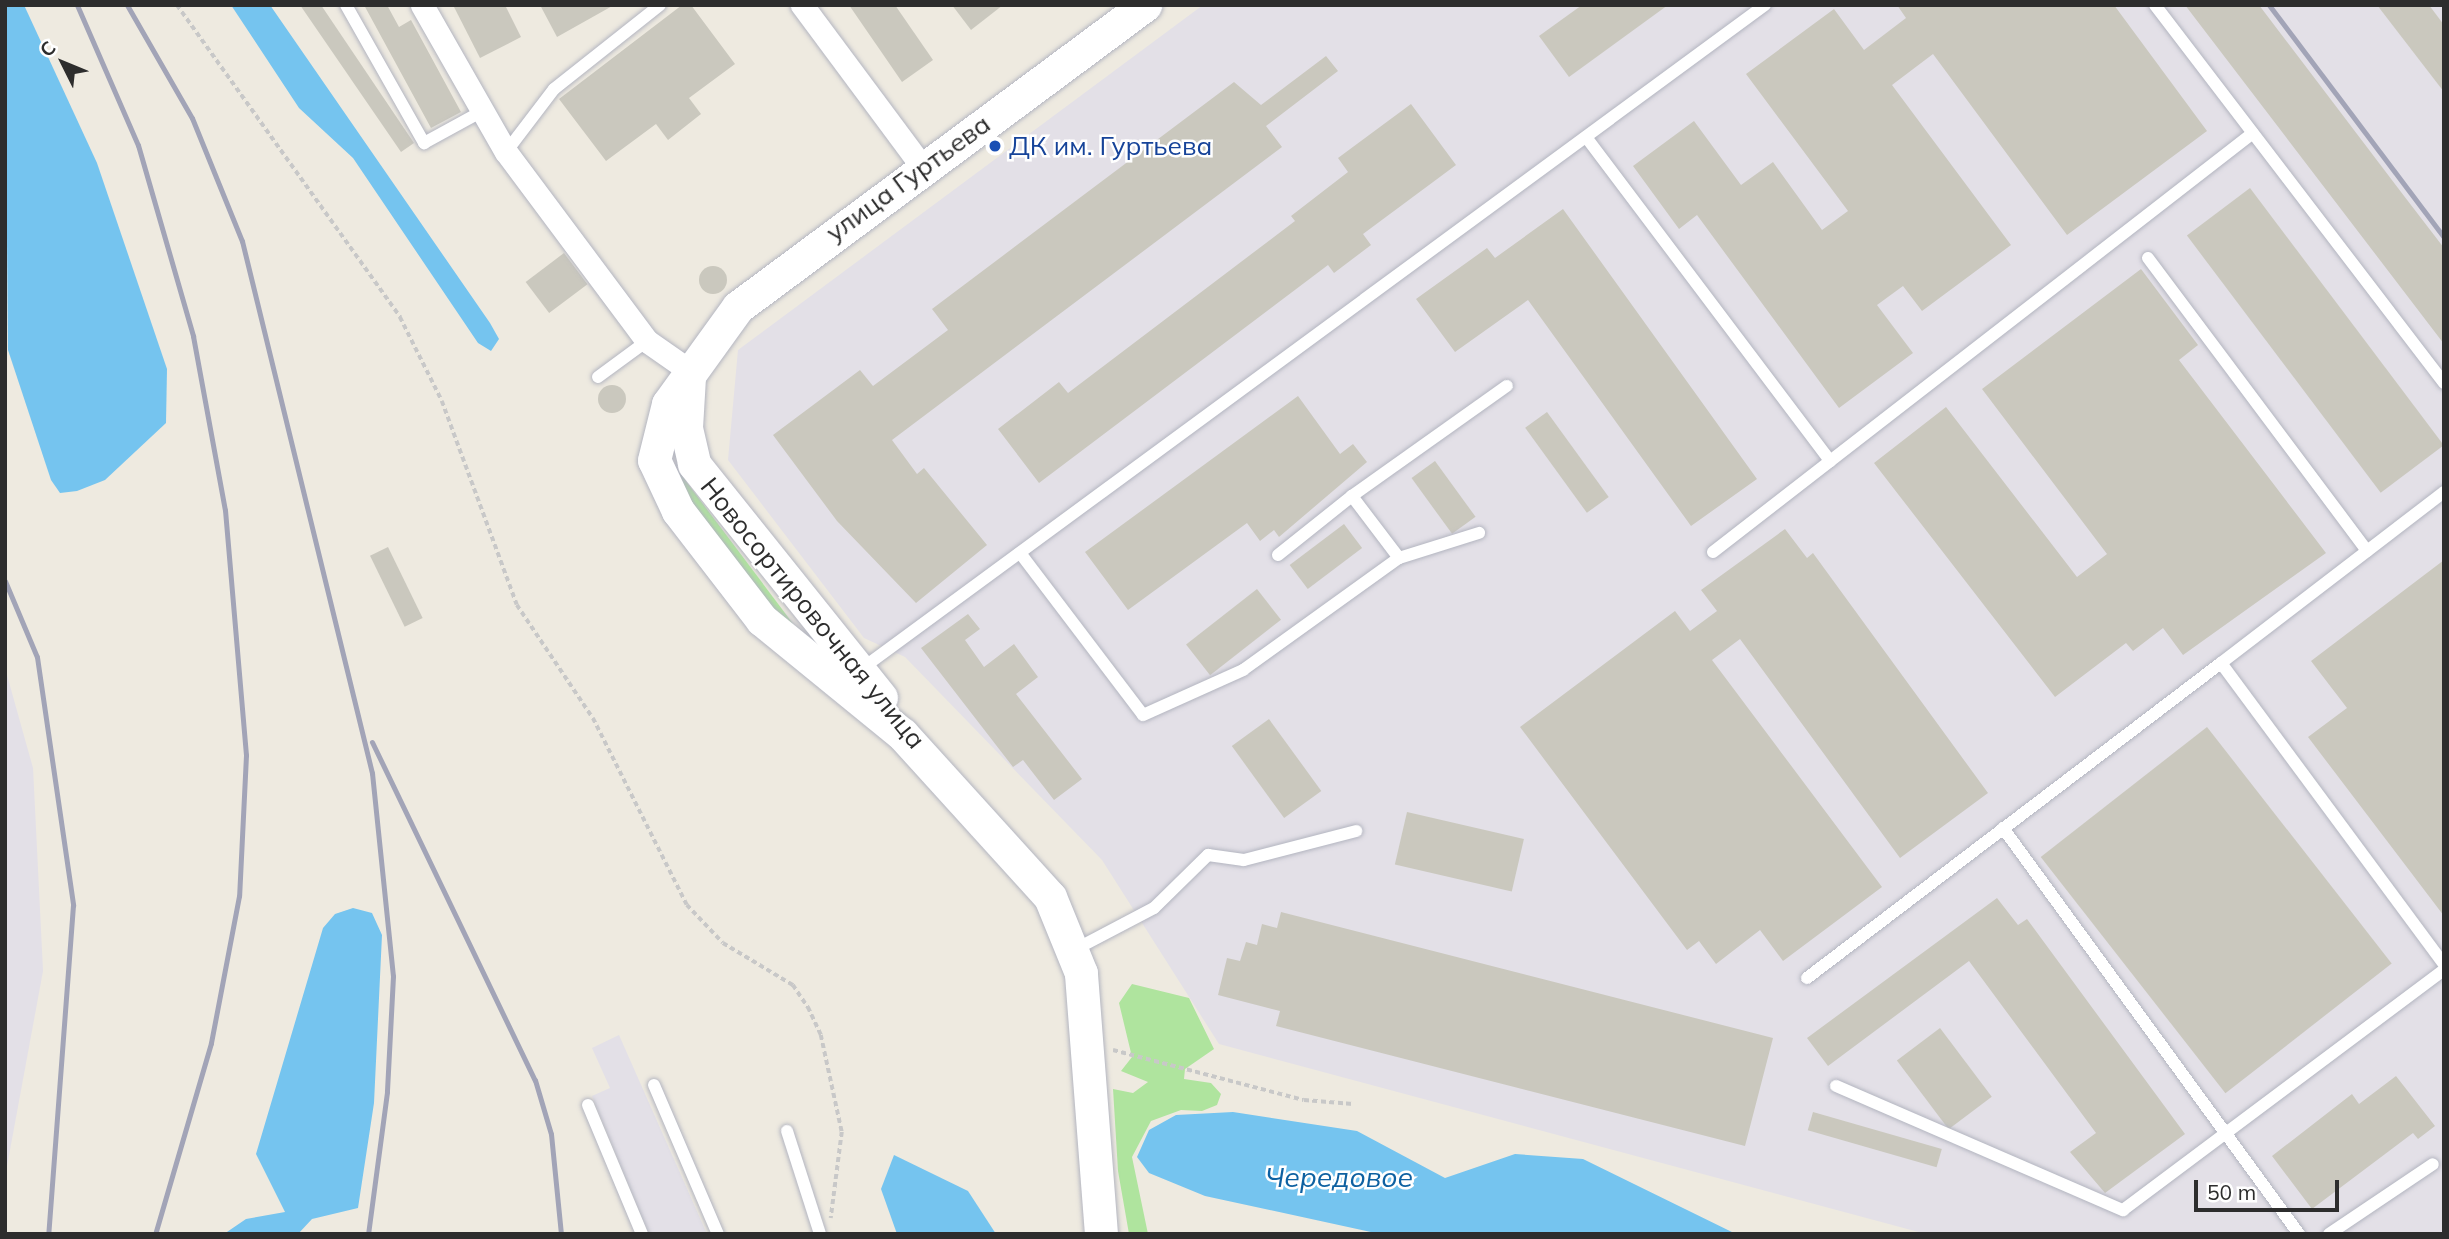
<!DOCTYPE html>
<html>
<head>
<meta charset="utf-8">
<style>
	body { margin:0 }
	#map { position:relative; width:2449px; height:1239px; overflow:hidden; background:#eeeae0; font-family:Mulish,sans-serif }
	div>[style] { position:absolute }
	[style*='--x'] { left:calc(var(--x)*1px); top:calc(var(--y)*1px); width:calc(var(--w)*1px); rotate:calc(var(--a)*1deg) }
	.industrial>* { inset:0; background:#e3e0e7 }
	.green>* { inset:0; background:#afe49e }
	.water>* { inset:0; background:#75c4ef }
	.building>* { inset:0; background:#cac8be; transform-origin:0 0 }
	.round { border-radius:50% }
	.path>* { height:3.5px; margin-top:-1.75px; transform-origin:0; background:repeating-linear-gradient(90deg,#c8c8c8 0 5px,transparent 0 8.5px) }
	.roads { filter:drop-shadow(0 0 2px #b3b5c0) drop-shadow(0 0 2px #b3b5c0) }
	.service>* { height:12px; margin:-6px; padding:0 6px; transform-origin:6px; border-radius:6px; background:#fff }
	.minor>* { height:23px; margin:-11.5px; padding:0 11.5px; transform-origin:11.5px; border-radius:11.5px; background:#fff }
	.secondary>* { height:33px; margin:-16.5px; padding:0 16.5px; transform-origin:16.5px; border-radius:16.5px; background:#fff }
	.rail>* { height:5px; margin:-2.5px; padding:0 2.5px; transform-origin:2.5px; border-radius:2.5px; background:#a2a4b7 }
	.dots>* { width:19px; height:19px; translate:-50% -50%; box-sizing:border-box; border:4px solid #fff; border-radius:50% }
	span { translate:-50% -50%; white-space:nowrap; text-align:center; line-height:1.15; -webkit-text-stroke:5px #fff; paint-order:stroke }
	.transit-label { font-size:26px; color:#164399 }
	.left { translate:0 -50%; text-align:left }
	.street-label { font-size:26px; color:#2d2d2d }
	.water-label { font-size:28px; color:#0e61a1; font-style:italic }
	.frame { position:absolute; inset:0; border:7px solid #2d2d2d; pointer-events:none }
	.north { position:absolute; left:28px; top:28px; width:70px; height:70px; -webkit-text-stroke:5px #fff; paint-order:stroke; rotate:313deg; font-size:19px; font-weight:700; line-height:28px; text-align:center; color:#2d2d2d }
	.north::after { content:''; display:block; margin:auto; width:24px; height:32px; background:#2d2d2d; clip-path:polygon(50% 0,100% 100%,50% 72%,0 100%) }
	.scale { position:absolute; left:2194px; top:1180px; width:145px; height:32px; box-sizing:border-box; border:4px solid #2d2d2d; border-top:0; padding-left:9px; font-size:21px; line-height:24px; white-space:nowrap; color:#2d2d2d; -webkit-text-stroke:5px #fff; paint-order:stroke }
</style>
</head>
<body>
<div id="map">
	<div class="industrial">
		<div style="clip-path:polygon(1203px 5px,2444px 5px,2444px 1234px,1926px 1234px,1219px 1044px,1102px 860px,905px 657px,864px 638px,728px 460px,738px 350px)"></div>
		<div style="clip-path:polygon(5px 668px,33px 768px,43px 971px,5px 1177px)"></div>
		<div style="clip-path:polygon(619px 1035px,707px 1234px,649px 1234px,592px 1096px,610px 1088px,592px 1048px)"></div>
	</div>
	<div class="green">
		<div style="clip-path:polygon(667px 463px,673px 464px,806px 641px,749px 594px)"></div>
		<div style="clip-path:polygon(1132px 984px,1189px 998px,1214px 1049px,1185px 1069px,1184px 1079px,1211px 1083px,1221px 1094px,1217px 1105px,1202px 1111px,1181px 1110px,1151px 1121px,1132px 1157px,1148px 1234px,1129px 1234px,1118px 1171px,1113px 1089px,1133px 1093px,1148px 1082px,1121px 1071px,1132px 1057px,1119px 1003px)"></div>
	</div>
	<div class="water">
		<div style="clip-path:polygon(5px 5px,24px 5px,97px 163px,167px 369px,166px 423px,105px 480px,77px 491px,60px 493px,51px 480px,8px 350px)"></div>
		<div style="clip-path:polygon(231px 5px,270px 5px,490px 323px,499px 339px,491px 351px,478px 343px,353px 158px,299px 108px)"></div>
		<div style="clip-path:polygon(353px 908px,372px 913px,382px 935px,374px 1103px,358px 1208px,312px 1219px,298px 1234px,224px 1234px,246px 1219px,285px 1212px,256px 1154px,323px 928px,335px 914px)"></div>
		<div style="clip-path:polygon(1233px 1112px,1357px 1131px,1445px 1178px,1515px 1154px,1583px 1159px,1736px 1234px,1380px 1234px,1205px 1196px,1149px 1173px,1137px 1157px,1149px 1130px,1176px 1115px)"></div>
		<div style="clip-path:polygon(894px 1155px,968px 1191px,996px 1234px,897px 1234px,881px 1189px)"></div>
	</div>
	<div class="building">
		<div style="clip-path:polygon(300px 5px,321px 5px,414px 143px,401px 152px)"></div>
		<div style="clip-path:polygon(364px 5px,387px 5px,399px 27px,411px 20px,461px 112px,431px 128px)"></div>
		<div style="clip-path:polygon(453px 5px,505px 5px,521px 37px,480px 58px)"></div>
		<div style="clip-path:polygon(540px 5px,614px 5px,557px 37px)"></div>
		<div style="clip-path:polygon(682px 5px,691px 5px,735px 64px,689px 98px,701px 114px,668px 140px,656px 124px,606px 161px,559px 99px)"></div>
		<div style="clip-path:polygon(849px 5px,895px 5px,933px 60px,902px 82px)"></div>
		<div style="clip-path:polygon(952px 5px,1003px 5px,971px 30px)"></div>
		<div style="clip-path:polygon(1582px 5px,1668px 5px,1569px 77px,1539px 36px)"></div>
		<div style="clip-path:polygon(1897px 5px,2114px 5px,2207px 131px,2067px 235px,1933px 54px,1892px 85px,2011px 245px,1922px 311px,1903px 286px,1877px 305px,1913px 353px,1839px 408px,1697px 215px,1679px 229px,1633px 166px,1694px 121px,1741px 185px,1773px 162px,1822px 230px,1848px 211px,1746px 74px,1834px 9px,1864px 50px,1906px 18px)"></div>
		<div style="clip-path:polygon(2185px 5px,2259px 5px,2401px 192px,2444px 248px,2444px 344px)"></div>
		<div style="clip-path:polygon(2377px 5px,2429px 5px,2444px 25px,2444px 92px)"></div>
		<div style="clip-path:polygon(1326px 56px,1338px 71px,1266px 126px,1282px 147px,892px 440px,917px 474px,924px 468px,987px 545px,916px 603px,837px 521px,773px 435px,860px 370px,873px 386px,948px 330px,932px 309px,1234px 82px,1261px 105px)"></div>
		<div style="clip-path:polygon(1411px 104px,1456px 165px,1363px 234px,1371px 245px,1334px 273px,1328px 265px,1039px 483px,998px 429px,1059px 382px,1068px 393px,1295px 221px,1291px 216px,1348px 172px,1338px 158px)"></div>
		<div style="left:2250px;top:188px;width:322px;height:79px;rotate:53deg"></div>
		<div style="clip-path:polygon(1563px 209px,1757px 479px,1691px 526px,1528px 300px,1455px 352px,1416px 299px,1487px 248px,1495px 258px)"></div>
		<div style="left:564px;top:253px;width:39px;height:48px;rotate:53deg"></div>
		<div class="round" style="left:699px;top:266px;width:28px;height:28px"></div>
		<div style="clip-path:polygon(2141px 269px,2198px 345px,2179px 360px,2326px 553px,2183px 655px,2163px 628px,2133px 651px,2126px 643px,2055px 697px,1874px 463px,1946px 407px,2077px 577px,2107px 554px,1982px 389px)"></div>
		<div class="round" style="left:598px;top:385px;width:28px;height:28px"></div>
		<div style="clip-path:polygon(1298px 396px,1340px 454px,1353px 444px,1367px 462px,1279px 537px,1274px 530px,1260px 541px,1247px 523px,1128px 610px,1085px 552px)"></div>
		<div style="left:1547px;top:412px;width:105px;height:27px;rotate:54deg"></div>
		<div style="left:1435px;top:461px;width:69px;height:29px;rotate:54deg"></div>
		<div style="left:1344px;top:524px;width:30px;height:68px;rotate:53deg"></div>
		<div style="clip-path:polygon(1785px 529px,1807px 558px,1813px 553px,1988px 793px,1900px 858px,1740px 639px,1712px 660px,1882px 887px,1783px 961px,1760px 930px,1716px 964px,1699px 941px,1687px 950px,1520px 727px,1675px 611px,1690px 631px,1717px 611px,1701px 590px)"></div>
		<div style="left:388px;top:547px;width:79px;height:20px;rotate:64deg"></div>
		<div style="clip-path:polygon(2444px 560px,2444px 916px,2308px 737px,2347px 708px,2311px 661px)"></div>
		<div style="left:1257px;top:589px;width:39px;height:90px;rotate:52deg"></div>
		<div style="clip-path:polygon(968px 614px,980px 629px,965px 640px,984px 667px,1014px 644px,1038px 677px,1016px 694px,1082px 779px,1054px 800px,1023px 760px,1013px 767px,921px 648px)"></div>
		<div style="left:1269px;top:719px;width:89px;height:46px;rotate:54deg"></div>
		<div style="left:2207px;top:727px;width:300px;height:211px;rotate:52deg"></div>
		<div style="left:1407px;top:812px;width:120px;height:54px;rotate:13deg"></div>
		<div style="clip-path:polygon(1997px 898px,2018px 925px,2027px 919px,2185px 1134px,2105px 1193px,2070px 1152px,2096px 1133px,1969px 961px,1828px 1066px,1807px 1038px)"></div>
		<div style="clip-path:polygon(1281px 912px,1773px 1038px,1745px 1146px,1276px 1026px,1280px 1011px,1218px 995px,1227px 958px,1240px 961px,1246px 942px,1257px 945px,1262px 924px,1277px 928px)"></div>
		<div style="left:1940px;top:1028px;width:86px;height:54px;rotate:53deg"></div>
		<div style="clip-path:polygon(2396px 1076px,2435px 1126px,2418px 1139px,2413px 1133px,2312px 1209px,2272px 1156px,2352px 1094px,2359px 1104px)"></div>
		<div style="left:1813px;top:1112px;width:134px;height:19px;rotate:16deg"></div>
	</div>
	<div class="path">
		<div style="--x:177;--y:5;--w:384;--a:54.4"></div>
		<div style="--x:400;--y:317;--w:94;--a:63.4"></div>
		<div style="--x:442;--y:401;--w:217;--a:69.8"></div>
		<div style="--x:517;--y:605;--w:136;--a:56.1"></div>
		<div style="--x:593;--y:718;--w:209;--a:63.3"></div>
		<div style="--x:687;--y:905;--w:52;--a:46.5"></div>
		<div style="--x:723;--y:943;--w:82;--a:31"></div>
		<div style="--x:793;--y:985;--w:27;--a:56"></div>
		<div style="--x:808;--y:1007;--w:31;--a:65"></div>
		<div style="--x:821;--y:1035;--w:99;--a:77.8"></div>
		<div style="--x:842;--y:1132;--w:87;--a:97.3"></div>
		<div style="--x:1113;--y:1050;--w:197;--a:14.7"></div>
		<div style="--x:1304;--y:1100;--w:49;--a:4.7"></div>
	</div>
	<div class="roads">
		<div class="service">
			<div style="--x:346;--y:5;--w:159;--a:60.5"></div>
			<div style="--x:424;--y:143;--w:63;--a:-28.6"></div>
			<div style="--x:2155;--y:5;--w:476;--a:52.6"></div>
			<div style="--x:1586;--y:137;--w:406;--a:53"></div>
			<div style="--x:506;--y:152;--w:79;--a:-52.7"></div>
			<div style="--x:554;--y:89;--w:135;--a:-38.4"></div>
			<div style="--x:2148;--y:258;--w:366;--a:53.2"></div>
			<div style="--x:598;--y:377;--w:61;--a:-36.3"></div>
			<div style="--x:2444;--y:492;--w:281;--a:142.5"></div>
			<div style="--x:2221;--y:663;--w:375;--a:53.5"></div>
			<div style="--x:1713;--y:552;--w:683;--a:-37.81"></div>
			<div style="--x:1020;--y:553;--w:203;--a:52.8"></div>
			<div style="--x:1143;--y:715;--w:110;--a:-24.2"></div>
			<div style="--x:1243;--y:670;--w:192;--a:-35.7"></div>
			<div style="--x:1399;--y:558;--w:78;--a:-127.2"></div>
			<div style="--x:1352;--y:496;--w:190;--a:-35.4"></div>
			<div style="--x:1278;--y:555;--w:95;--a:-38.6"></div>
			<div style="--x:1399;--y:558;--w:84;--a:-17.4"></div>
			<div style="--x:860;--y:670;--w:1123;--a:-36.31"></div>
			<div style="--x:2003;--y:828;--w:502;--a:53.91"></div>
			<div style="--x:1074;--y:950;--w:90;--a:-27.7"></div>
			<div style="--x:1154;--y:908;--w:76;--a:-44.5"></div>
			<div style="--x:1208;--y:855;--w:36;--a:8"></div>
			<div style="--x:1244;--y:860;--w:116;--a:-14.5"></div>
			<div style="--x:1807;--y:978;--w:520;--a:-37.27"></div>
			<div style="--x:654;--y:1085;--w:162;--a:66.8"></div>
			<div style="--x:1836;--y:1086;--w:313;--a:23.4"></div>
			<div style="--x:2123;--y:1210;--w:401;--a:-36.8"></div>
			<div style="--x:588;--y:1105;--w:140;--a:67.3"></div>
			<div style="--x:787;--y:1131;--w:108;--a:72.2"></div>
			<div style="--x:2329;--y:1234;--w:125;--a:-33.9"></div>
		</div>
		<div class="minor">
			<div style="--x:422;--y:5;--w:169;--a:60.3"></div>
			<div style="--x:506;--y:152;--w:236;--a:53.3"></div>
			<div style="--x:647;--y:341;--w:52;--a:34.9"></div>
			<div style="--x:802;--y:5;--w:203;--a:53.4"></div>
		</div>
		<div class="secondary">
			<div style="--x:689;--y:377;--w:51;--a:93.4"></div>
			<div style="--x:686;--y:428;--w:37;--a:77"></div>
			<div style="--x:694;--y:464;--w:299;--a:51.3"></div>
			<div style="--x:1101;--y:1234;--w:262;--a:-94.4"></div>
			<div style="--x:1081;--y:973;--w:82;--a:-112.2"></div>
			<div style="--x:1050;--y:897;--w:220;--a:-132.2"></div>
			<div style="--x:902;--y:734;--w:181;--a:-140.8"></div>
			<div style="--x:762;--y:620;--w:138;--a:-127.6"></div>
			<div style="--x:678;--y:511;--w:56;--a:-115.2"></div>
			<div style="--x:654;--y:460;--w:58;--a:-76"></div>
			<div style="--x:668;--y:404;--w:120;--a:-54.2"></div>
			<div style="--x:738;--y:307;--w:507;--a:-36.58"></div>
		</div>
	</div>
	<div class="rail">
		<div style="--x:77;--y:5;--w:153;--a:66.5"></div>
		<div style="--x:138;--y:145;--w:199;--a:73.9"></div>
		<div style="--x:193;--y:336;--w:177;--a:79.6"></div>
		<div style="--x:225;--y:510;--w:246;--a:85.1"></div>
		<div style="--x:246;--y:755;--w:141;--a:92.8"></div>
		<div style="--x:239;--y:896;--w:150;--a:100.8"></div>
		<div style="--x:211;--y:1043;--w:199;--a:106.3"></div>
		<div style="--x:127;--y:5;--w:130;--a:60.1"></div>
		<div style="--x:192;--y:118;--w:133;--a:67.9"></div>
		<div style="--x:242;--y:241;--w:548;--a:76.27"></div>
		<div style="--x:372;--y:773;--w:204;--a:84.1"></div>
		<div style="--x:393;--y:976;--w:116;--a:93"></div>
		<div style="--x:387;--y:1092;--w:143;--a:97.6"></div>
		<div style="--x:2269;--y:5;--w:291;--a:53"></div>
		<div style="--x:5;--y:581;--w:82;--a:67.2"></div>
		<div style="--x:37;--y:657;--w:251;--a:81.7"></div>
		<div style="--x:73;--y:905;--w:330;--a:94.3"></div>
		<div style="--x:372;--y:742;--w:375;--a:64.3"></div>
		<div style="--x:535;--y:1080;--w:56;--a:73.5"></div>
		<div style="--x:551;--y:1134;--w:100;--a:84.3"></div>
	</div>
	<div class="dots">
		<div style="left:995px;top:146px;background:#1a4fb4"></div>
	</div>
	<div class="transit-label">
		<span class="left" style="left:1009px;top:146px">ДК им. Гуртьева</span>
	</div>
	<div class="street-label">
		<span style="left:908px;top:178px;rotate:-36deg">улица Гуртьева</span>
		<span style="left:813px;top:613px;rotate:51deg">Новосортировочная улица</span>
	</div>
	<div class="water-label">
		<span style="left:1339px;top:1177px">Чередовое</span>
	</div>
	<div class="frame"></div>
	<div class="north">С</div>
	<div class="scale">50 m</div>
</div>
</body>
</html>
